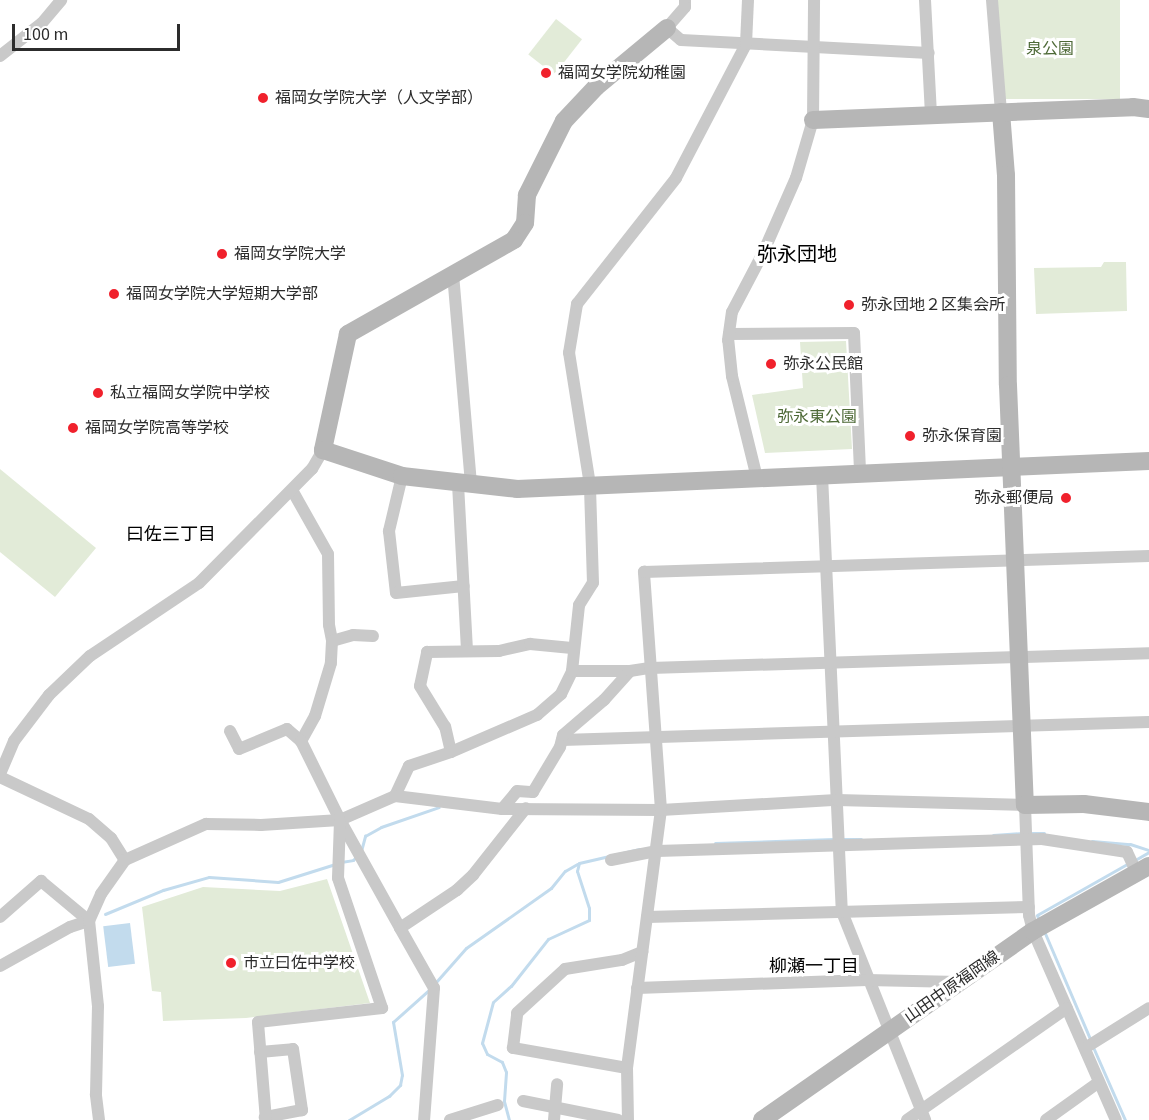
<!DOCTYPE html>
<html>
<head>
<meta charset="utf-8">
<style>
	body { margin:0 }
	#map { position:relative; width:1149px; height:1120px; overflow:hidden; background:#fff; font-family:"Source Sans 3","Noto Sans JP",sans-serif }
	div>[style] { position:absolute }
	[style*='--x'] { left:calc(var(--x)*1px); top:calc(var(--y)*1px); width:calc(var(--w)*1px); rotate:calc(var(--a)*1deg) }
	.green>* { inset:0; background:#e2ebd8; transform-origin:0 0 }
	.water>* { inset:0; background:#c2dbed; transform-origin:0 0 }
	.stream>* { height:3px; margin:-1.5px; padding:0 1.5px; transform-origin:1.5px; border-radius:1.5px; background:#c2dbed }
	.street>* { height:12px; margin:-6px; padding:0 6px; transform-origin:6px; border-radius:6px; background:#c9c9c9 }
	.secondary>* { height:18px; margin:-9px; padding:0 9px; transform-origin:9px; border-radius:9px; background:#b6b6b6 }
	.dots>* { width:16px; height:16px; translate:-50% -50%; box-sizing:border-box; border:3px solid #fff; border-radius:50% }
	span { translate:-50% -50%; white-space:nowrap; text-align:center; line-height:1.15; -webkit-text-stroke:6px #fff; paint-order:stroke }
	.park-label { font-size:16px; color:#4e6a37 }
	.poi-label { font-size:16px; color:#2c2c2c }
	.left { translate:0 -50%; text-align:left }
	.right { translate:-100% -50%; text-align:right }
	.street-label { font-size:16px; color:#2c2c2c }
	.neighbourhood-label { font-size:18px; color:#000 }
	.quarter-label { font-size:20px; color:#000 }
	.scale { position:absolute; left:12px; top:24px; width:168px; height:27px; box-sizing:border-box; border:3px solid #2c2c2c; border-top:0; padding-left:8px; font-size:18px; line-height:21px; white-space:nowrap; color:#2c2c2c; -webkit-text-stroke:4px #fff; paint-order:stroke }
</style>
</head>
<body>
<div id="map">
	<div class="green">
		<div style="left:997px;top:0;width:123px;height:99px"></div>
		<div style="left:556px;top:19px;width:33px;height:45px;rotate:38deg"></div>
		<div style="clip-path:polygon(1104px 262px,1126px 262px,1127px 311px,1036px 314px,1034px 268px,1101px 267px)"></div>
		<div style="clip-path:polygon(846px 341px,852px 449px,765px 453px,752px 395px,803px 388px,800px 342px)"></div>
		<div style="clip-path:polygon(0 469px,96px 548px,55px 597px,0 552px)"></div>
		<div style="clip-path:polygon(327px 879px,370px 1003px,246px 1018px,163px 1021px,161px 992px,152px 991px,142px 907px,203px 887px,280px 891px)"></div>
	</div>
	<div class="water">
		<div style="left:130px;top:923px;width:41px;height:27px;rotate:83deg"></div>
	</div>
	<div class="stream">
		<div style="--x:1029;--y:833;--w:15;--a:0"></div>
		<div style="--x:993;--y:835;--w:30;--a:-4"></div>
		<div style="--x:841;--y:839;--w:20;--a:0"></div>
		<div style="--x:1092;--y:841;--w:38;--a:5"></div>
		<div style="--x:1130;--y:844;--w:20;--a:18"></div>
		<div style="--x:715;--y:843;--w:119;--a:-1.9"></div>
		<div style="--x:361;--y:851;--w:16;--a:-75"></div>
		<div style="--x:365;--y:836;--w:18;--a:-29"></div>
		<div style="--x:381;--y:827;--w:61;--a:-19"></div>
		<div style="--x:1135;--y:860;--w:16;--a:-30"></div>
		<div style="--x:341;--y:862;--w:12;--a:-9"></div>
		<div style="--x:353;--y:860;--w:6;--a:-45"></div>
		<div style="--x:105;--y:914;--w:63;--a:-22.5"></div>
		<div style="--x:163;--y:890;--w:48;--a:-15.8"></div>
		<div style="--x:209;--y:877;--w:69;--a:4.1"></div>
		<div style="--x:278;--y:882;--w:60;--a:-17.5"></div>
		<div style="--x:1039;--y:920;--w:5;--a:-112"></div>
		<div style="--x:1037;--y:915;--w:106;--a:-29.5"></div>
		<div style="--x:1044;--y:931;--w:120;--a:66.9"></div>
		<div style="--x:436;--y:982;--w:45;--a:-48.6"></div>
		<div style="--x:466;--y:948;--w:104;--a:-35.2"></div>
		<div style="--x:551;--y:888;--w:22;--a:-51"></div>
		<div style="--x:565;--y:871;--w:14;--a:-30"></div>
		<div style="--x:1093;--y:1047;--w:80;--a:66.3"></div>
		<div style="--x:349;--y:1120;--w:47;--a:-31"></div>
		<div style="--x:389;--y:1096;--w:16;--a:-45"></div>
		<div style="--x:400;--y:1085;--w:10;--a:-79"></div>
		<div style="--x:402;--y:1075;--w:54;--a:-99.6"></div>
		<div style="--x:393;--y:1022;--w:50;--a:-41.7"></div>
		<div style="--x:509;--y:1120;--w:20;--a:-105"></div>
		<div style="--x:504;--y:1101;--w:29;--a:-86"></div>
		<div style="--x:506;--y:1072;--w:11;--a:-112"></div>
		<div style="--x:502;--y:1062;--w:17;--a:-152"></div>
		<div style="--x:487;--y:1054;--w:12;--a:-114"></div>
		<div style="--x:482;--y:1043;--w:42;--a:-75"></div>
		<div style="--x:493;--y:1002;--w:24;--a:-42"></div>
		<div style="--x:511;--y:986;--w:60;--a:-51.8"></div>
		<div style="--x:548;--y:939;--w:45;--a:-24.9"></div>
		<div style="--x:589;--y:920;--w:12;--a:-90"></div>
		<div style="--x:589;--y:908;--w:39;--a:-108"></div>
		<div style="--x:577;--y:871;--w:8;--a:-76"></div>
		<div style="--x:579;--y:863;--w:62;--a:-13.1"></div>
	</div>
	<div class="street">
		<div style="--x:685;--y:0;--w:7;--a:90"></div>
		<div style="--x:685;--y:7;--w:28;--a:131"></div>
		<div style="--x:667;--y:28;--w:18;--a:41"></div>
		<div style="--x:681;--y:40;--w:248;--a:3"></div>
		<div style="--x:925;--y:0;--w:114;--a:87"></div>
		<div style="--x:992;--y:0;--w:112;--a:85.4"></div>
		<div style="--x:0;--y:56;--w:53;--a:-38.2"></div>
		<div style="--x:42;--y:23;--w:30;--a:-50"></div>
		<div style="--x:453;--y:274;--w:212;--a:85.1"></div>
		<div style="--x:729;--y:334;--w:125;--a:-0.5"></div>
		<div style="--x:854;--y:333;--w:140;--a:87.5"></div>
		<div style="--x:822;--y:475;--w:437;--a:87.4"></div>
		<div style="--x:842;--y:912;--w:224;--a:68.2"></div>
		<div style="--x:402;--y:476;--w:57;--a:103.3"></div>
		<div style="--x:389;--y:531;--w:62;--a:83.6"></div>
		<div style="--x:396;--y:593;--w:68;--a:-5.9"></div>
		<div style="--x:757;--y:478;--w:105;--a:-103.8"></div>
		<div style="--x:732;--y:376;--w:36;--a:-96"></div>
		<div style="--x:728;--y:340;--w:28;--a:-82"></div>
		<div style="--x:732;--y:312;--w:67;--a:-62.3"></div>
		<div style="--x:763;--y:253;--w:82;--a:-66.3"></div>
		<div style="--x:796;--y:178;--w:60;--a:-73.7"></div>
		<div style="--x:813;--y:120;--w:120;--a:-89.5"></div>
		<div style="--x:458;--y:484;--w:167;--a:86.9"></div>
		<div style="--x:292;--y:490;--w:73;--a:60.6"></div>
		<div style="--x:328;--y:554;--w:71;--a:89.2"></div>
		<div style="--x:329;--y:625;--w:16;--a:79"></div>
		<div style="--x:332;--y:641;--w:22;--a:93"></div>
		<div style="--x:331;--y:663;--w:55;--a:106.8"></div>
		<div style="--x:315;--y:716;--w:29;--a:119"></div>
		<div style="--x:332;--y:641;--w:22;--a:-16"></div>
		<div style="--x:353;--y:635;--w:20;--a:3"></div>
		<div style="--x:572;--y:671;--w:58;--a:0"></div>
		<div style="--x:230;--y:731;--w:20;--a:63"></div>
		<div style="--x:239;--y:749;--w:52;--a:-22.6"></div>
		<div style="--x:287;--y:729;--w:18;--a:41"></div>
		<div style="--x:301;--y:741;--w:88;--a:63.7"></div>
		<div style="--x:340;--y:820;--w:124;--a:60.9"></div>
		<div style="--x:400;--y:928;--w:69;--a:-33.7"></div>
		<div style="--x:457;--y:890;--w:22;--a:-43"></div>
		<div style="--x:473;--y:875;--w:85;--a:-51.7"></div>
		<div style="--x:562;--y:740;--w:587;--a:-1.76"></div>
		<div style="--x:451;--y:752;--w:26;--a:-103"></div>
		<div style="--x:445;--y:727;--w:48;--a:-121.4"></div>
		<div style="--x:420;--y:686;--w:35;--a:-78"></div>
		<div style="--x:427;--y:652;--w:72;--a:-0.8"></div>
		<div style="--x:499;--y:651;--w:32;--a:-13"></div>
		<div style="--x:530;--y:644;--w:42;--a:5.4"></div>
		<div style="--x:0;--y:774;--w:36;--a:-67"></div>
		<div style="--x:14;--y:741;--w:58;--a:-52.7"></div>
		<div style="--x:49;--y:695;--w:57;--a:-43.6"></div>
		<div style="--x:90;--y:656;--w:131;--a:-33.8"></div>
		<div style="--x:199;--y:583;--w:161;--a:-45.3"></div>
		<div style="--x:312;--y:469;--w:22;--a:-60"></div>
		<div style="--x:0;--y:777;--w:98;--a:25.3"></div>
		<div style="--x:89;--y:819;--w:29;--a:41"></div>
		<div style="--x:111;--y:838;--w:26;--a:58"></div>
		<div style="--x:395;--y:796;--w:33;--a:-65"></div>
		<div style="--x:409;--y:766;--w:44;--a:-18.4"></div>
		<div style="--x:451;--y:752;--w:94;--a:-23.3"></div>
		<div style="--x:537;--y:715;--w:32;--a:-41"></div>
		<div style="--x:561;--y:694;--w:25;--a:-64"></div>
		<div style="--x:572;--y:671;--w:66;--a:-83.9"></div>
		<div style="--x:579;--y:605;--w:26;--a:-58"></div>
		<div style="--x:593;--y:583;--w:98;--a:-91.8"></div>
		<div style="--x:590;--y:485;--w:134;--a:-99"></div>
		<div style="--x:569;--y:353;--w:50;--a:-80.7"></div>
		<div style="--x:577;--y:304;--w:160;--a:-51.8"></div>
		<div style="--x:676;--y:178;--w:151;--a:-62.4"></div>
		<div style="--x:746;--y:44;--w:44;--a:-87.4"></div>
		<div style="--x:502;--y:809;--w:159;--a:0.4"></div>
		<div style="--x:661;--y:810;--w:176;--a:-3.3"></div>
		<div style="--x:837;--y:800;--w:188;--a:1.5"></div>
		<div style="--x:1025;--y:805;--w:110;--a:87.9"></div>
		<div style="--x:1029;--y:915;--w:16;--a:76"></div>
		<div style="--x:1033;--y:931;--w:206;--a:66.3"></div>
		<div style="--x:611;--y:860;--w:47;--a:-11.1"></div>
		<div style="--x:657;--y:851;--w:385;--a:-1.8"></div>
		<div style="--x:1042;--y:839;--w:86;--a:8.7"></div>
		<div style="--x:1127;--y:852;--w:23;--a:65"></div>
		<div style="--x:0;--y:917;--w:55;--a:-41.3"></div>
		<div style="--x:41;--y:881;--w:62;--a:39.8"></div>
		<div style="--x:647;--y:917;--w:382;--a:-1.5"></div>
		<div style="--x:400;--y:928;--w:69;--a:60.5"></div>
		<div style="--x:434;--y:988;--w:132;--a:94.3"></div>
		<div style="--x:0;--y:966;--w:80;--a:-29.1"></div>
		<div style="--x:70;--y:927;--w:20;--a:-18"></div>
		<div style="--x:637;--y:988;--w:230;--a:-2"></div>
		<div style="--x:867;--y:980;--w:92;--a:1.2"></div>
		<div style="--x:1085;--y:1048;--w:75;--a:-32"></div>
		<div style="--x:260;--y:1052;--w:33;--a:-5"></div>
		<div style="--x:293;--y:1049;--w:62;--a:81.6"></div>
		<div style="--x:302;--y:1110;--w:38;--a:169"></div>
		<div style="--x:627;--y:1068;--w:116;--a:-170"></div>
		<div style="--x:513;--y:1048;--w:35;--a:-83"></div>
		<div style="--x:517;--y:1013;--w:65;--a:-42.5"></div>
		<div style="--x:565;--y:969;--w:58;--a:-9"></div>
		<div style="--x:622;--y:960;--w:22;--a:-22"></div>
		<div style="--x:523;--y:1101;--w:97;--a:11.3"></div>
		<div style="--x:99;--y:1120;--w:26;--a:-97"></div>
		<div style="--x:96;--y:1094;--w:88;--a:-88.7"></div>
		<div style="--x:98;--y:1006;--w:85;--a:-96"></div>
		<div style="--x:89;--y:921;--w:30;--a:-66"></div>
		<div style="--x:101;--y:894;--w:42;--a:-54.8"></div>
		<div style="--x:125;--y:860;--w:89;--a:-24"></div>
		<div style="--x:206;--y:824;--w:55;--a:1"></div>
		<div style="--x:261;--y:825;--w:79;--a:-3.6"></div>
		<div style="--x:340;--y:820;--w:60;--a:-23.6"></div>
		<div style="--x:395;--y:796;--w:108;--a:6.9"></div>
		<div style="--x:502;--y:809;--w:23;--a:-50"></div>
		<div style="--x:517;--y:791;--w:16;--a:4"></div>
		<div style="--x:533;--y:792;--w:52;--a:-59"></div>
		<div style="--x:560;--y:747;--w:12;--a:-76"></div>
		<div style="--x:563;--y:735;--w:54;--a:-40.5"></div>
		<div style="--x:604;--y:700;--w:39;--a:-48"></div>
		<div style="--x:630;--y:671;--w:20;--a:-9"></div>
		<div style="--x:650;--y:668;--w:499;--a:-1.7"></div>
		<div style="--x:266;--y:1120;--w:98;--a:-94.7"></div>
		<div style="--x:258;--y:1022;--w:125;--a:-6.4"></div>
		<div style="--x:382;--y:1008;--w:137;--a:-108.7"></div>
		<div style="--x:338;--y:878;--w:57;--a:-88"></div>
		<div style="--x:450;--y:1120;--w:50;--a:-17.4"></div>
		<div style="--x:554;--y:1120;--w:36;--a:-85"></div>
		<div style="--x:628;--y:1120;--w:52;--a:-91.1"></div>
		<div style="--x:627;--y:1068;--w:260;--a:-82.5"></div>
		<div style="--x:661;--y:810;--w:239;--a:-94.1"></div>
		<div style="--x:644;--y:572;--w:505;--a:-1.81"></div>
		<div style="--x:907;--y:1120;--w:195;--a:-35"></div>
		<div style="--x:1046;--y:1120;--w:65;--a:-35.6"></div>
	</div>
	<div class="secondary">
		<div style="--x:667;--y:28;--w:92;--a:140.3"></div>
		<div style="--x:596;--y:87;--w:47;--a:133.3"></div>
		<div style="--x:564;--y:121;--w:83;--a:116.6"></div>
		<div style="--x:527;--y:195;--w:28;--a:94"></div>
		<div style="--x:525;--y:223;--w:20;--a:123"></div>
		<div style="--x:514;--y:240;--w:191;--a:150.5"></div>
		<div style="--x:348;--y:334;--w:119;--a:102.2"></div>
		<div style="--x:323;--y:450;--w:83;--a:18.2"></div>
		<div style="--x:402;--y:476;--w:116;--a:6.4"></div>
		<div style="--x:517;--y:489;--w:633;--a:-2.54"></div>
		<div style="--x:1001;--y:112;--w:63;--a:85.5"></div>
		<div style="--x:1006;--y:175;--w:210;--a:89.5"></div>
		<div style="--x:1008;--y:385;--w:420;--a:87.7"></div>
		<div style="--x:1025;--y:805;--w:59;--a:-1"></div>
		<div style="--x:1084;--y:804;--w:65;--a:7"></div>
		<div style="--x:813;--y:120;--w:320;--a:-2.3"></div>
		<div style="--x:1133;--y:107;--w:16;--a:7"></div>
		<div style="--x:762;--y:1120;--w:330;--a:-34.9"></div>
		<div style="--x:1033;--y:931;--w:133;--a:-29.3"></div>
	</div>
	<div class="dots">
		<div style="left:546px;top:73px;background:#f0212c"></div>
		<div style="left:263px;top:98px;background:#f0212c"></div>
		<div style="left:222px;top:254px;background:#f0212c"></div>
		<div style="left:114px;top:294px;background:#f0212c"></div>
		<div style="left:849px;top:305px;background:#f0212c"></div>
		<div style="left:771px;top:364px;background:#f0212c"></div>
		<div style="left:98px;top:393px;background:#f0212c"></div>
		<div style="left:73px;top:428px;background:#f0212c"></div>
		<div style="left:910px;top:436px;background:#f0212c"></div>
		<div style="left:1066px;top:498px;background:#f0212c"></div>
		<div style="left:231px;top:963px;background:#f0212c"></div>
	</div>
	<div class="park-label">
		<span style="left:1050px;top:49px">泉公園</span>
		<span style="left:817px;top:417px">弥永東公園</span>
	</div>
	<div class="poi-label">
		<span class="left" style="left:558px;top:73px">福岡女学院幼稚園</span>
		<span class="left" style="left:275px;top:98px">福岡女学院大学（人文学部）</span>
		<span class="left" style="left:234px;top:254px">福岡女学院大学</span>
		<span class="left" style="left:126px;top:294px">福岡女学院大学短期大学部</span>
		<span class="left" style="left:861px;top:305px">弥永団地２区集会所</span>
		<span class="left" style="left:783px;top:364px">弥永公民館</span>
		<span class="left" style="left:110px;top:393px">私立福岡女学院中学校</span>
		<span class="left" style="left:85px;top:428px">福岡女学院高等学校</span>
		<span class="left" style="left:922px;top:436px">弥永保育園</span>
		<span class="right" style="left:1054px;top:498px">弥永郵便局</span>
		<span class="left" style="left:243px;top:963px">市立曰佐中学校</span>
	</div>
	<div class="street-label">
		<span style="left:952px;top:987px;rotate:-35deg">山田中原福岡線</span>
	</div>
	<div class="neighbourhood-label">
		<span style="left:171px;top:535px">曰佐三丁目</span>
		<span style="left:814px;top:967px">柳瀬一丁目</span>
	</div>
	<div class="quarter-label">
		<span style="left:797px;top:255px">弥永団地</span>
	</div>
	<div class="scale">100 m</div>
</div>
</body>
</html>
